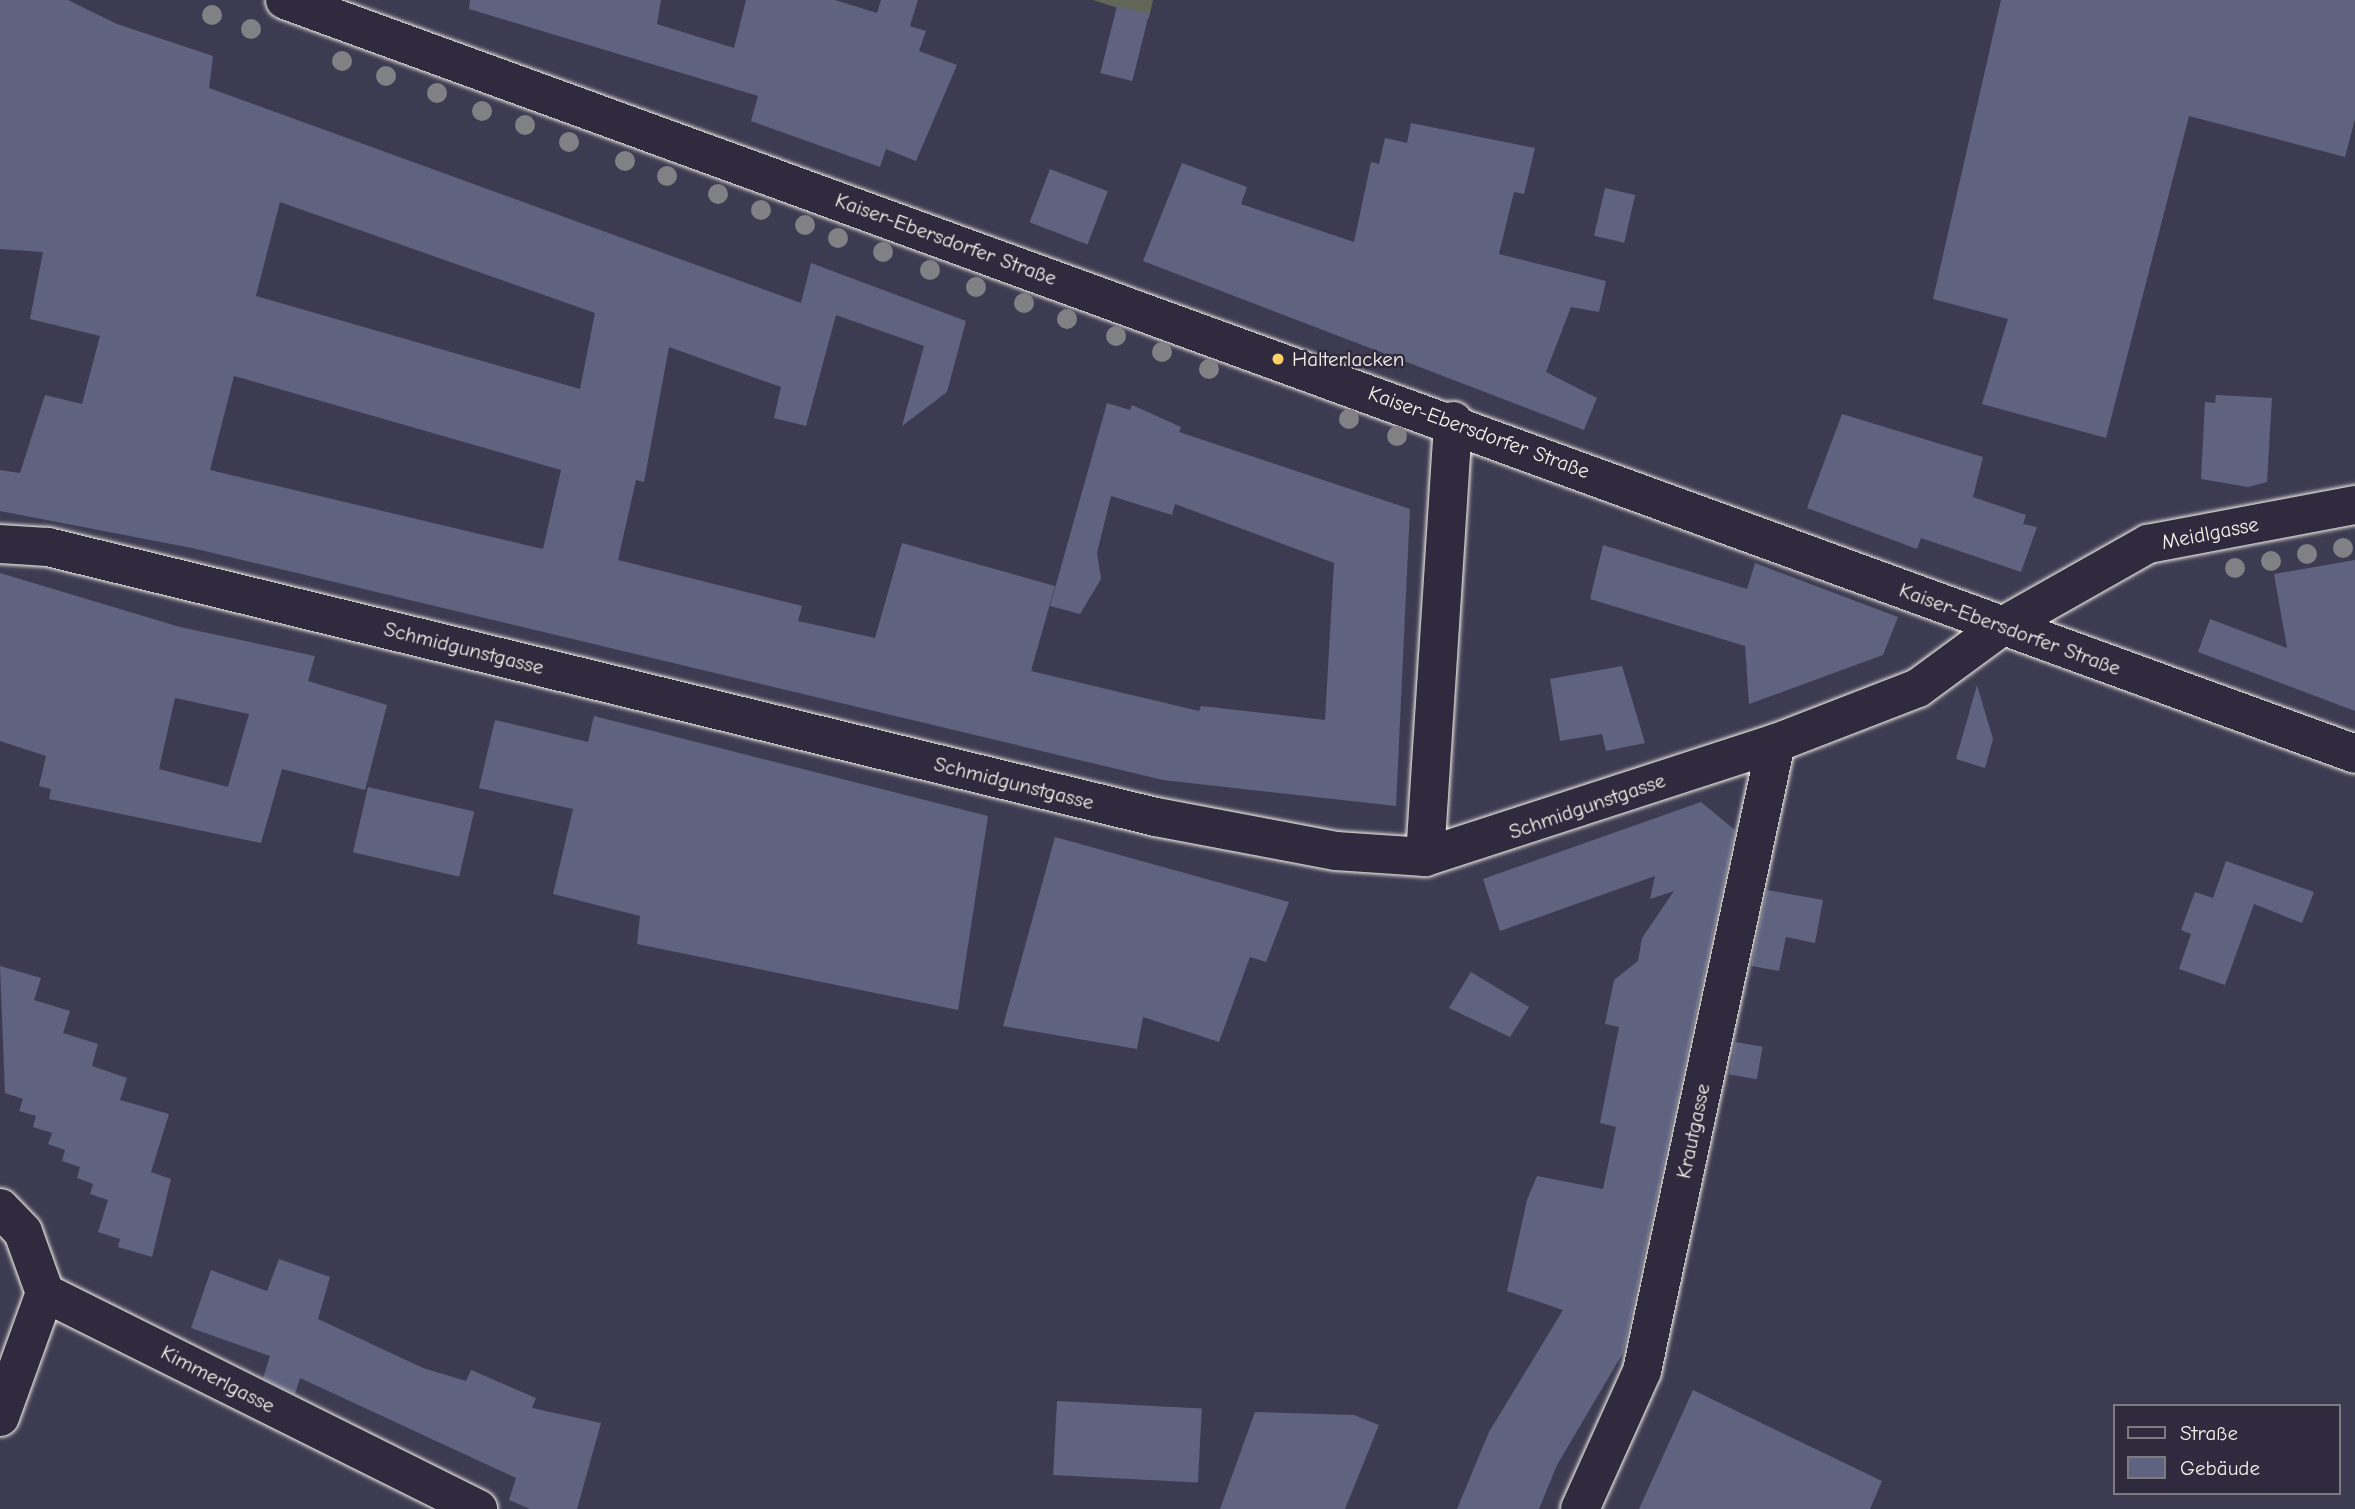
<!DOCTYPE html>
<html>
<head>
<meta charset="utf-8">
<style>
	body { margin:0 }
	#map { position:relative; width:2355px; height:1509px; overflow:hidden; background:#3d3b51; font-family:"Comic Neue",sans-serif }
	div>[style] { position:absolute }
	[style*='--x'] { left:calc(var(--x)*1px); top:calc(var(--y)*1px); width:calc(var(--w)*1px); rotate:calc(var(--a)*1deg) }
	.green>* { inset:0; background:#616658 }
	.building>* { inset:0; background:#5f6380; transform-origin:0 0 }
	.roads { filter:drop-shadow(0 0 2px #f4f1e8) drop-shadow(0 0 2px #f4f1e8) }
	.minor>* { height:38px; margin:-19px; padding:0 19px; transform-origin:19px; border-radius:19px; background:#2f2a3d }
	.secondary>* { height:38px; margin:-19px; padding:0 19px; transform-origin:19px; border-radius:19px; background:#2f2a3d }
	.trees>* { width:20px; height:20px; margin:-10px; border-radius:50%; background:#818084 }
	.dots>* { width:19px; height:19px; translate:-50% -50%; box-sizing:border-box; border:4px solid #2f2a3d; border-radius:50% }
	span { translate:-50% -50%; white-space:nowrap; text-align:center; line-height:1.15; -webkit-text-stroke:5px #2f2a3d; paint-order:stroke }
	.street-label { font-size:21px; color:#f4f1e8 }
	.poi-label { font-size:21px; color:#f4f1e8 }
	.left { translate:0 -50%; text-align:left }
	.legend { position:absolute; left:2113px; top:1404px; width:228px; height:91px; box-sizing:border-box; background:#2f2a3d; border:2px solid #7e7a81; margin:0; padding:9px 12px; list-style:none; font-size:21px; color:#f4f1e8 }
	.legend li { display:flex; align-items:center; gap:14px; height:35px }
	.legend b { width:35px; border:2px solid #7e7a81 }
</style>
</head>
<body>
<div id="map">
	<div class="green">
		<div style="clip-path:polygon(1093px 0,1153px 0,1149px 18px)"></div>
	</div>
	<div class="building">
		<div style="clip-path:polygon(evenodd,0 0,68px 0,117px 24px,213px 56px,209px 88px,801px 303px,811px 263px,966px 321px,947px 392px,902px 426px,924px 346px,836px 315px,806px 426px,774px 418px,781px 387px,669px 347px,644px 482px,636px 480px,618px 560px,802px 606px,798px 621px,875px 638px,902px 543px,1055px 586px,1031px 671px,1199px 711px,1201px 706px,1325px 720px,1334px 563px,1175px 504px,1172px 515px,1111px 496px,1097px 553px,1101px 579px,1080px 614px,1050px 606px,1107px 403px,1130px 410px,1132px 405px,1181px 427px,1179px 432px,1410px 509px,1396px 806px,1163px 780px,192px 548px,0 511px,0 470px,20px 473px,45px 395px,82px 404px,100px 336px,30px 319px,43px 252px,0 249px,0 0,280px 202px,595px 313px,580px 389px,256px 296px,280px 202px,0 0,234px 376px,561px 470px,543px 549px,210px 470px,234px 376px)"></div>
		<div style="clip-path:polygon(470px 0,661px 0,657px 24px,734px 48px,746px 0,835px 0,877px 13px,881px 0,918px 0,910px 26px,926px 31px,919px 51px,957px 65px,916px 161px,886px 149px,880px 167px,751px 121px,758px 96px,469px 9px)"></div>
		<div style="clip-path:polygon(2001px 0,2355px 0,2355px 119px,2345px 157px,2189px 116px,2106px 438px,1982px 404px,2008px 319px,1933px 299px)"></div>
		<div style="left:1117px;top:6px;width:33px;height:69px;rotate:14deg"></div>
		<div style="clip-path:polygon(1411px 123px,1535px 148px,1524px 194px,1514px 192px,1499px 254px,1606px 281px,1599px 312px,1571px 307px,1546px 372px,1597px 398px,1584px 430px,1143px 261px,1182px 163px,1247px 187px,1241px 204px,1354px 242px,1371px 162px,1379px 164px,1385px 138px,1407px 143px)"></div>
		<div style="left:1050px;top:169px;width:62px;height:57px;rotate:21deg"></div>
		<div style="left:1605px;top:188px;width:31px;height:49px;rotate:13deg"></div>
		<div style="clip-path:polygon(2216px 395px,2272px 398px,2267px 482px,2248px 487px,2201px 479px,2205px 402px,2215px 403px)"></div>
		<div style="clip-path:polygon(1842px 414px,1983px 457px,1973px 497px,2026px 515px,2023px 524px,2037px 527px,2021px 572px,1921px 538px,1917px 549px,1807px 508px)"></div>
		<div style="clip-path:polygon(1603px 545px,1747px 589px,1755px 563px,1898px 617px,1883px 655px,1749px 704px,1745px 646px,1590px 599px)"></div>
		<div style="clip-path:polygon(2355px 560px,2355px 711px,2198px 652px,2210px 619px,2287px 648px,2274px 574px)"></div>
		<div style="clip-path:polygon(evenodd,0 573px,180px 627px,315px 656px,308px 681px,387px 705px,365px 790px,282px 769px,261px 843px,49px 799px,51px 789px,39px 786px,46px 756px,0 741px,0 573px,175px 698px,249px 714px,228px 787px,159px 769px,175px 698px)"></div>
		<div style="clip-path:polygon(1622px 666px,1645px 743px,1606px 751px,1602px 734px,1560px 741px,1550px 679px)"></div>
		<div style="clip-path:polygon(1977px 685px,1993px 739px,1985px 768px,1956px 759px)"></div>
		<div style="clip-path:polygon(594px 716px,988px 816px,958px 1010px,637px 944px,640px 916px,553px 894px,573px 809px,479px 788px,495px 720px,588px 742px)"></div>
		<div style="left:368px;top:787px;width:109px;height:67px;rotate:13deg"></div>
		<div style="clip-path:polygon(1701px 802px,1735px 830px,1623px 1353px,1557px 1465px,1539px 1509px,1457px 1509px,1489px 1432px,1563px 1310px,1507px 1291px,1527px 1200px,1537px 1176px,1603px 1189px,1616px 1127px,1600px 1123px,1619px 1027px,1605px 1024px,1614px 980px,1638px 961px,1642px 938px,1674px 891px,1650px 899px,1655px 876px,1500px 931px,1483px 879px)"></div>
		<div style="clip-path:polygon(1055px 837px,1289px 902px,1266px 962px,1250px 957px,1219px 1042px,1143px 1017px,1137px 1049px,1003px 1026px)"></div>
		<div style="clip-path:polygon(2226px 861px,2314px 892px,2302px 923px,2254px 904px,2225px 985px,2179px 969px,2191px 934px,2181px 930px,2195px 892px,2213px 898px)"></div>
		<div style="clip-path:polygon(1767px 890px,1823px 900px,1815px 943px,1786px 937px,1779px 971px,1751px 966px)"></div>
		<div style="clip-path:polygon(0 966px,41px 978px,34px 1000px,70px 1011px,63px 1033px,98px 1044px,92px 1066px,127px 1078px,120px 1100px,169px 1114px,151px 1172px,171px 1179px,152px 1257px,118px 1247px,120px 1239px,98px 1232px,108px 1200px,90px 1194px,93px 1184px,77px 1178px,80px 1167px,62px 1161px,65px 1150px,48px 1144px,52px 1133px,33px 1127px,36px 1116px,19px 1111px,23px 1099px,5px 1093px)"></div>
		<div style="clip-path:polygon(1471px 972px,1529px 1007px,1510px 1037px,1449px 1008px)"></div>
		<div style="left:1735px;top:1042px;width:28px;height:33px;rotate:10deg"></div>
		<div style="clip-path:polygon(279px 1259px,330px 1277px,318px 1319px,423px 1368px,466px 1381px,471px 1370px,536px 1398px,532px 1408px,601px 1423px,577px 1509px,530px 1509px,509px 1500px,516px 1478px,300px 1378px,295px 1394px,263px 1378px,270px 1356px,191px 1328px,211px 1270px,267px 1291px)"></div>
		<div style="clip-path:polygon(1693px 1390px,1882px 1481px,1870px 1509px,1639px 1509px)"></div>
		<div style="left:1057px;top:1401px;width:145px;height:74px;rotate:3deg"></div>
		<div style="clip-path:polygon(1255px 1412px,1354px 1415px,1379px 1425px,1345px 1509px,1220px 1509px)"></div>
	</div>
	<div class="roads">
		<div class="minor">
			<div style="--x:0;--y:544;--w:48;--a:3.6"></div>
			<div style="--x:48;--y:547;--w:1140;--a:13.7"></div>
			<div style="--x:1156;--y:817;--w:183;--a:10.7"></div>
			<div style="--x:1336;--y:851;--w:89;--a:3.9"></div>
			<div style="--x:1425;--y:857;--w:369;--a:-18"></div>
			<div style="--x:1776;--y:743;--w:152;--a:-21.2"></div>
			<div style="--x:1918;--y:688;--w:103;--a:-36.3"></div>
			<div style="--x:2001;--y:627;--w:169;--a:-29.5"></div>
			<div style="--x:2148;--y:544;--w:211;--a:-10.7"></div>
			<div style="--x:1425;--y:857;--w:437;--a:-86.3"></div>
			<div style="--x:0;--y:1208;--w:33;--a:46"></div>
			<div style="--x:23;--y:1232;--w:65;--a:70.2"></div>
			<div style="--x:45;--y:1293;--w:484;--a:26.5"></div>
			<div style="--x:0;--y:1417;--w:132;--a:-70.1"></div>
			<div style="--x:1580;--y:1509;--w:151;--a:-65.8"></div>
			<div style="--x:1642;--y:1371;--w:642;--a:-77.96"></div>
		</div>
		<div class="secondary">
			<div style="--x:285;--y:0;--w:2203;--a:20.01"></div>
		</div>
	</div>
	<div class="trees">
		<div style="left:212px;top:15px"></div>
		<div style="left:251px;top:29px"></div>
		<div style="left:342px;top:61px"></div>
		<div style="left:386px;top:76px"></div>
		<div style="left:437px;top:93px"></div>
		<div style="left:482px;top:111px"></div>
		<div style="left:525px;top:125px"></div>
		<div style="left:569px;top:142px"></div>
		<div style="left:625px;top:161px"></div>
		<div style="left:667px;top:176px"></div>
		<div style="left:718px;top:194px"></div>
		<div style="left:761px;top:210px"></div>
		<div style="left:805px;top:225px"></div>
		<div style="left:838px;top:238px"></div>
		<div style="left:883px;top:252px"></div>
		<div style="left:930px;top:270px"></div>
		<div style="left:976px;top:287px"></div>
		<div style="left:1024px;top:303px"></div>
		<div style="left:1067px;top:319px"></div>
		<div style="left:1116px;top:336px"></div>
		<div style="left:1162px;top:352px"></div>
		<div style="left:1209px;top:369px"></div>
		<div style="left:1349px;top:419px"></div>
		<div style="left:1397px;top:436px"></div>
		<div style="left:2343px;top:548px"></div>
		<div style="left:2307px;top:554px"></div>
		<div style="left:2271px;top:561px"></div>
		<div style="left:2235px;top:568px"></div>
	</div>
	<div class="dots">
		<div style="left:1278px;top:359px;background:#ffd166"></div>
	</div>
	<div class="street-label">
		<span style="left:946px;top:239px;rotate:20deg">Kaiser-Ebersdorfer Straße</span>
		<span style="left:1479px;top:432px;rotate:20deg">Kaiser-Ebersdorfer Straße</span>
		<span style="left:2210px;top:533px;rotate:-11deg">Meidlgasse</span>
		<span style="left:2010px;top:629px;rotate:20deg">Kaiser-Ebersdorfer Straße</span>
		<span style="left:464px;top:648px;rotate:14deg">Schmidgunstgasse</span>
		<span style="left:1014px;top:783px;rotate:14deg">Schmidgunstgasse</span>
		<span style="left:1587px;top:806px;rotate:-19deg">Schmidgunstgasse</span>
		<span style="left:1693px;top:1131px;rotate:-78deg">Krautgasse</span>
		<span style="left:218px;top:1379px;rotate:27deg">Kimmerlgasse</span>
	</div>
	<div class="poi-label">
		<span class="left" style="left:1292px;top:359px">Halterlacken</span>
	</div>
	<ul class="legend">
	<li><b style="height:9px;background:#2f2a3d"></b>Straße</li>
	<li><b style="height:19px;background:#5f6380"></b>Gebäude</li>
	</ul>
</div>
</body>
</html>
